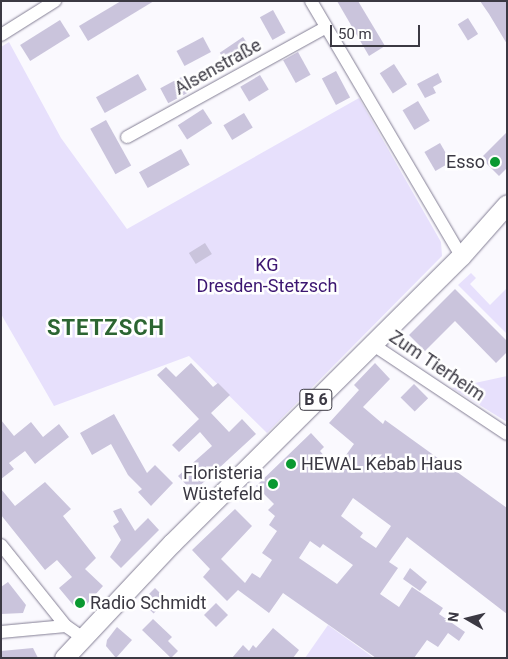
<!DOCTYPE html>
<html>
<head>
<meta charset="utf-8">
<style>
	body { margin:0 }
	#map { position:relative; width:508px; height:659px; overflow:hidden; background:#faf9fe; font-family:Roboto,sans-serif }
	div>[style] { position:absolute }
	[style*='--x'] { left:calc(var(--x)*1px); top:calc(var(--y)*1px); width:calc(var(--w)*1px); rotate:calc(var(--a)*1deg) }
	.green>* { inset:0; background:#e7e0fc }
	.building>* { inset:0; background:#cac4dc; transform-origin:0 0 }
	.roads { filter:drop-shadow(0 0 1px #837e94) drop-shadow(0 0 1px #837e94) }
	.minor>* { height:12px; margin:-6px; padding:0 6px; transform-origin:6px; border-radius:6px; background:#fff }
	.primary>* { height:19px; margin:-9.5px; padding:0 9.5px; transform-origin:9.5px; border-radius:9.5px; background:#fff }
	.dots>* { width:14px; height:14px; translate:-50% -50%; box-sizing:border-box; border:2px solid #fff; border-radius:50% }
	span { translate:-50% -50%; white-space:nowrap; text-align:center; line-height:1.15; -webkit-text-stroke:5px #fff; paint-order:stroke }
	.shield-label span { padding:1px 4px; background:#fff; border:1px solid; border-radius:4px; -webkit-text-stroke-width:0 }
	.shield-label { font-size:16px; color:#3b3943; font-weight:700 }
	.street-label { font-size:18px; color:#3b3943 }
	.poi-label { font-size:18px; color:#3b3943 }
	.right { translate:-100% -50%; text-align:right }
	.left { translate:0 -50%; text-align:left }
	.park-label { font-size:18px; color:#3c1671 }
	.district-label { font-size:22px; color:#2c6532; font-weight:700; letter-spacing:1px }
	.frame { position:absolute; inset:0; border:2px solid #3b3943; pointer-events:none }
	.north { position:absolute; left:443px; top:594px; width:50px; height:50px; -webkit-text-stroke:4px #fff; paint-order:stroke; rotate:278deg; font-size:14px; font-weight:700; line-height:20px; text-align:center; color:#3b3943 }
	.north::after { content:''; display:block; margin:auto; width:18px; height:22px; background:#3b3943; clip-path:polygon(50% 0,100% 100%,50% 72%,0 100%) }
	.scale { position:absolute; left:330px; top:25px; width:90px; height:22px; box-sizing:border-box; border:2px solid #3b3943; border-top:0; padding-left:6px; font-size:15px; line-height:18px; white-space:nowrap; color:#3b3943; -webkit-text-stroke:4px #fff; paint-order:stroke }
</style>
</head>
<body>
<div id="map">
	<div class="green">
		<div style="clip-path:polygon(9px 42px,61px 138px,127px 229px,359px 98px,441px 242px,442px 256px,267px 433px,189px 356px,54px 406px,1px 314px,1px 47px)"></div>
		<div style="clip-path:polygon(471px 273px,476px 278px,470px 284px,490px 305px,507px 288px,507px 334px,458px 285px)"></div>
		<div style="clip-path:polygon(507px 376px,507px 422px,452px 388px)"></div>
		<div style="clip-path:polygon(328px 625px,374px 658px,305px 658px)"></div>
	</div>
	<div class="building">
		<div style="clip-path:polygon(121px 1px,154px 1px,88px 41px,79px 26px)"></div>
		<div style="clip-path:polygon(337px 1px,358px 1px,385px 46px,369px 56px)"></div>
		<div style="clip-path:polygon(480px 1px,507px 1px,507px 44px,489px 14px)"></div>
		<div style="left:273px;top:10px;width:26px;height:15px;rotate:61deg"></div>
		<div style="left:468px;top:18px;width:19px;height:12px;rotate:58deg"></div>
		<div style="left:60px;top:20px;width:19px;height:47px;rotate:58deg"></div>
		<div style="left:203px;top:37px;width:17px;height:30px;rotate:62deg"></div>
		<div style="left:243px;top:37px;width:18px;height:28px;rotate:56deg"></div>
		<div style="left:298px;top:52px;width:26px;height:17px;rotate:61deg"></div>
		<div style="left:394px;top:64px;width:24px;height:17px;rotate:57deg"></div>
		<div style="left:336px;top:71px;width:30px;height:16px;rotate:62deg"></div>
		<div style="clip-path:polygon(438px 73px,442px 82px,433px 87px,436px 93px,425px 98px,417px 84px)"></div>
		<div style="left:138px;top:74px;width:18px;height:48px;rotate:61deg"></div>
		<div style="left:185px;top:75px;width:17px;height:28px;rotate:62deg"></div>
		<div style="left:260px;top:75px;width:17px;height:23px;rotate:59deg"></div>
		<div style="left:418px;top:101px;width:23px;height:18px;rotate:59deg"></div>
		<div style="left:203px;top:109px;width:17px;height:30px;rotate:57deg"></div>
		<div style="left:244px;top:113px;width:17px;height:24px;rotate:59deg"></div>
		<div style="left:106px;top:120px;width:52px;height:18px;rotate:61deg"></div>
		<div style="clip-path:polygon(507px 132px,507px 168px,499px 176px,481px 158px)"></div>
		<div style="left:440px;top:143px;width:22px;height:18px;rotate:60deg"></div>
		<div style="left:181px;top:149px;width:18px;height:48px;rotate:61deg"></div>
		<div style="left:205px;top:243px;width:13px;height:19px;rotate:58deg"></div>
		<div style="clip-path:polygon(455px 289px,507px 341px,507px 352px,496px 363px,455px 321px,425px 351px,409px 335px)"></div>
		<div style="clip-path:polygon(191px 363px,213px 387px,218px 383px,230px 395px,211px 413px,229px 432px,242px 419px,256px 434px,193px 492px,178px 476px,212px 446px,200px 432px,179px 452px,172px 445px,199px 419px,157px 375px,166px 367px,176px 377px)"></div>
		<div style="clip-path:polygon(evenodd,375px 363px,390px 379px,363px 407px,383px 424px,385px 420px,507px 508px,507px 614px,407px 537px,389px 562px,398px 568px,380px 594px,399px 607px,412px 587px,443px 608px,439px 614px,465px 632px,459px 641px,448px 633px,438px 647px,427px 640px,414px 658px,376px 658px,283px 593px,269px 613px,238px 590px,227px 601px,203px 577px,210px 569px,192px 550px,235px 509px,252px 526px,221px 559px,245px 583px,252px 573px,260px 578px,272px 560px,262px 553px,277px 531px,269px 525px,275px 516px,268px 510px,274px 504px,256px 486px,311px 433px,324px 447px,320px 451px,336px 469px,354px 444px,329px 423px,359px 390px,354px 385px,375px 363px,353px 498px,391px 526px,376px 548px,360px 537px,363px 533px,341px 516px,353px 498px,375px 363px,310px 541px,320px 548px,323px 544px,353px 565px,337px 584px,299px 558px,310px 541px)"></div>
		<div style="left:414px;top:384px;width:20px;height:19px;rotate:45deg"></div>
		<div style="clip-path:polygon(114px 414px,147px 473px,155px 465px,173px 483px,151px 506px,138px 492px,142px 489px,128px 475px,111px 444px,92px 455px,80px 433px)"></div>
		<div style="clip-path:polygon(1px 420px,14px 436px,31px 422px,43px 437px,59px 424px,69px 437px,35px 464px,25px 451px,9px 463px,14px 469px,1px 479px)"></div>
		<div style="clip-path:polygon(45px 482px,71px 509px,63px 516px,96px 558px,85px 569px,103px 586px,86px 605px,74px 606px,59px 588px,72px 577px,57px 560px,45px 570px,1px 515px,1px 489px,15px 506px)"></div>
		<div style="clip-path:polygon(121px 508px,135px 531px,148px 518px,159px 530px,121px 568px,110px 557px,121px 540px,113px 526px,119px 522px,113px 511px)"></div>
		<div style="clip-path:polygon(410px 568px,427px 582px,420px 591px,403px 579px)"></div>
		<div style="clip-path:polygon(8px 582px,26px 605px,23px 613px,1px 614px,1px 587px)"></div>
		<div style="left:155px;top:588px;width:17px;height:19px;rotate:45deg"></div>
		<div style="left:216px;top:603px;width:17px;height:17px;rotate:45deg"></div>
		<div style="clip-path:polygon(153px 619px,172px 637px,168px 641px,178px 651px,171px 658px,142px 630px)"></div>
		<div style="clip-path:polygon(117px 627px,132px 640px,116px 658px,106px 646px,107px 640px)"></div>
		<div style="clip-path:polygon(273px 628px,299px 650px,293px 658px,232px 658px,243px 645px,249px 651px,253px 645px,256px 648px)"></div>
		<div style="clip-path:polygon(33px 648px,38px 658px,1px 658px,1px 651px)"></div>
	</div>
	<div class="roads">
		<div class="minor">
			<div style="--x:311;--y:1;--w:296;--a:59.5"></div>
			<div style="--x:1;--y:35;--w:64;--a:-32.2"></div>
			<div style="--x:127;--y:137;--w:227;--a:-28.9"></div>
			<div style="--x:372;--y:344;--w:162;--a:33.7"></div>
			<div style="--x:1;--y:545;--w:104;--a:51.3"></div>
			<div style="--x:66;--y:626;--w:19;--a:35"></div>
			<div style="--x:1;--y:632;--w:65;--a:-5.3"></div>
		</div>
		<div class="primary">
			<div style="--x:64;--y:658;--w:158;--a:-46.8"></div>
			<div style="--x:172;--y:543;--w:407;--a:-44.8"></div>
			<div style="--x:461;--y:256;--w:69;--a:-48.5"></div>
		</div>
	</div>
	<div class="dots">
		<div style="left:495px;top:162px;background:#0a9931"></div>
		<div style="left:291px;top:464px;background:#0a9931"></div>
		<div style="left:273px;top:484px;background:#0a9931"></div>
		<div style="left:80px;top:603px;background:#0a9931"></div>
	</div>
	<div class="shield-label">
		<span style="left:316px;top:400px">B 6</span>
	</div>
	<div class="street-label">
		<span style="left:218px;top:67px;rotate:-29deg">Alsenstraße</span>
		<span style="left:437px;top:366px;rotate:34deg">Zum Tierheim</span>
	</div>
	<div class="poi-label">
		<span class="right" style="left:485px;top:162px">Esso</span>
		<span class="left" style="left:301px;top:464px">HEWAL Kebab Haus</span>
		<span class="right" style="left:263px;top:484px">Floristeria<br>Wüstefeld</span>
		<span class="left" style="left:90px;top:603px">Radio Schmidt</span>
	</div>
	<div class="park-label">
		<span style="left:267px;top:276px">KG<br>Dresden-Stetzsch</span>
	</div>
	<div class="district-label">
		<span style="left:106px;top:328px">STETZSCH</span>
	</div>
	<div class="frame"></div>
	<div class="north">N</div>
	<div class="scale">50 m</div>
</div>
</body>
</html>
